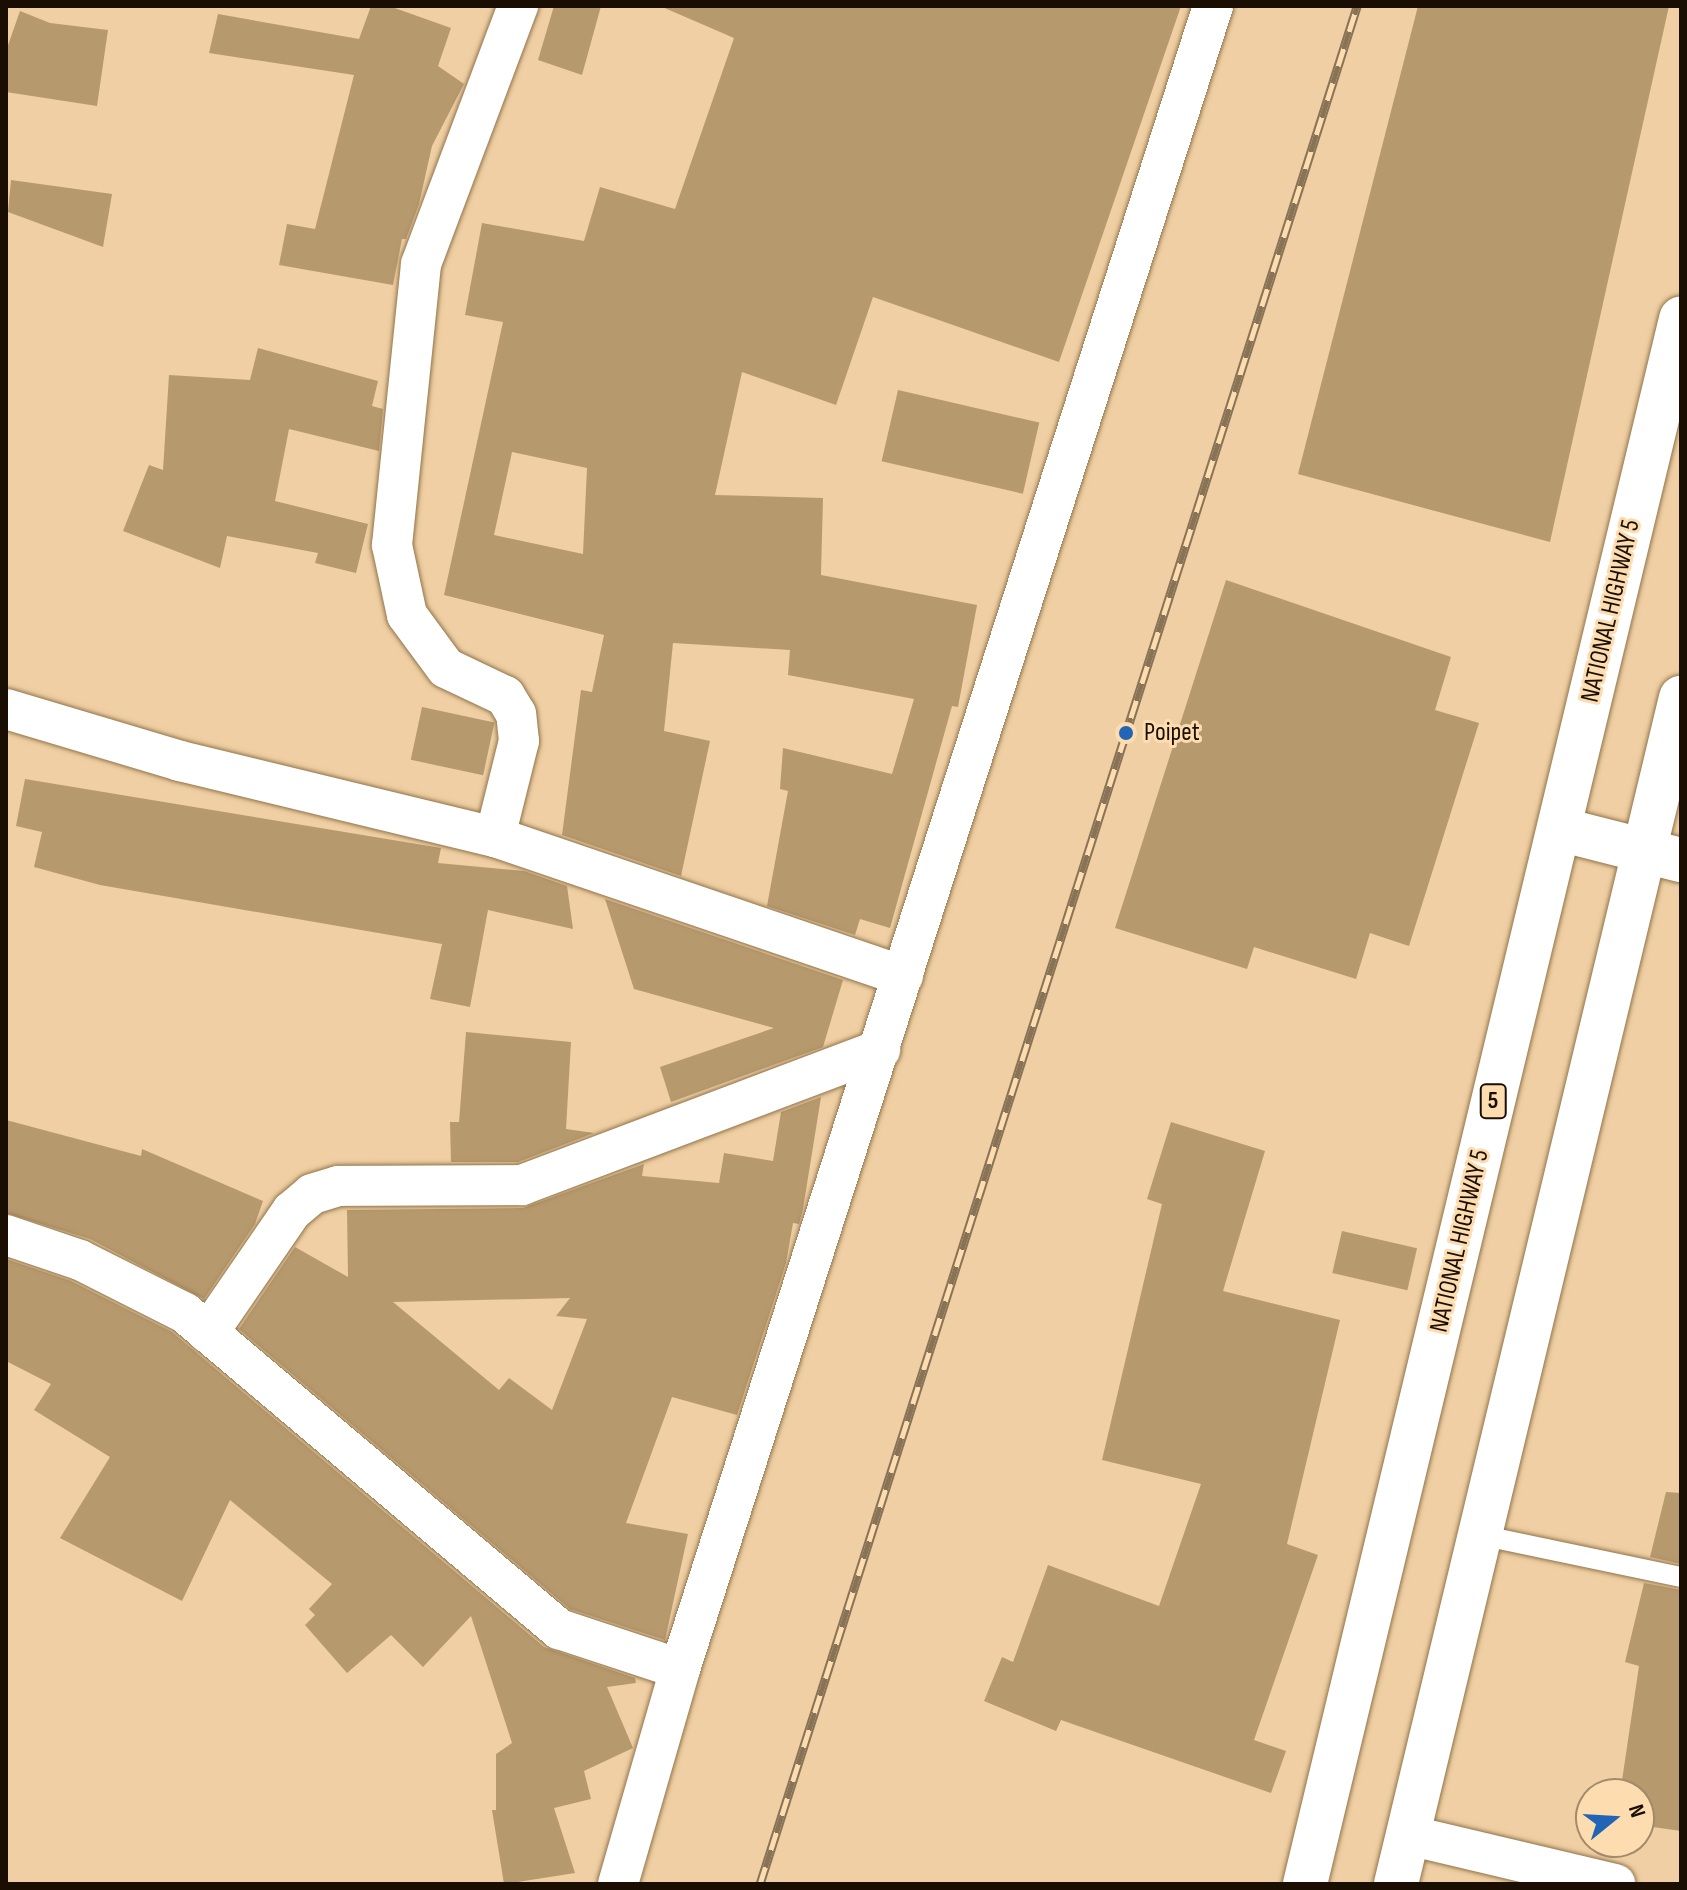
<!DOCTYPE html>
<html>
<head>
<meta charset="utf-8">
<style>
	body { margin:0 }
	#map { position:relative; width:1687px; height:1890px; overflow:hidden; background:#efcfa3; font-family:"Sofia Sans Condensed",sans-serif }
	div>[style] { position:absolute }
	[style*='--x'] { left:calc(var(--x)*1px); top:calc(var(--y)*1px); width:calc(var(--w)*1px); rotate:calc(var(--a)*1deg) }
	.building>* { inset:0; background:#b7996e; transform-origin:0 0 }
	.roads { filter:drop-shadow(0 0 2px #91744a) drop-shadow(0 0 2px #91744a) }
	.service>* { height:20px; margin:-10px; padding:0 10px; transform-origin:10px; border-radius:10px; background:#fff }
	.minor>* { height:40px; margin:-20px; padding:0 20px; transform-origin:20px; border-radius:20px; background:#fff }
	.tertiary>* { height:44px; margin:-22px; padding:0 22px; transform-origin:22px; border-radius:22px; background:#fff }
	.trunk>* { height:44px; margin:-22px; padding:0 22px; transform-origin:22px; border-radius:22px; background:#fff }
	.rail>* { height:9px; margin-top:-4.5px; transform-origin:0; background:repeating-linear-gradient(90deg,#fdddb0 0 18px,#897356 0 36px); box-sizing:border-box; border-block:2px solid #897356 }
	.dots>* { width:22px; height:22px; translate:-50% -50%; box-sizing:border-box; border:4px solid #fdddb0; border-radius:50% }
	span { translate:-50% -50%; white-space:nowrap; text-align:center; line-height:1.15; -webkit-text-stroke:6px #fdddb0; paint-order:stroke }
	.shield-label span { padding:2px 6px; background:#fdddb0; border:2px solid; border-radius:6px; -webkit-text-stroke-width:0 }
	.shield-label { font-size:24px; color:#190e01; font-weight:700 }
	.street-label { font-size:26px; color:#190e01 }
	.poi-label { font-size:26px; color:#190e01 }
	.left { translate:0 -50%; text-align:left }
	.frame { position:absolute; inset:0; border:8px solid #190e01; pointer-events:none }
	.north { position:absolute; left:1575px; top:1778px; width:80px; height:80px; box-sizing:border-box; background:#fdddb0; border:2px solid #a28a6a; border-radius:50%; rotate:72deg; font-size:22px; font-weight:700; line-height:32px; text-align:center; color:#190e01 }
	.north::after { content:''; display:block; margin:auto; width:28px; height:36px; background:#2264b5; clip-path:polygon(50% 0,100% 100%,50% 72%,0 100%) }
</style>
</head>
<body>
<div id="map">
	<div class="building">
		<div style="clip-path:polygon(371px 6px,389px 6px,451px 28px,438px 66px,464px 84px,432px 146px,419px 204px,406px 239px,402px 239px,393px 285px,279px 265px,287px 224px,315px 229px,354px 75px,209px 53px,218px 14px,359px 39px)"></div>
		<div style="clip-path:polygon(554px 6px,601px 6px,582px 75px,538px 60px)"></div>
		<div style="clip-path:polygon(evenodd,660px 6px,1181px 6px,1059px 362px,873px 297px,836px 405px,742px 372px,715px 495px,823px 498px,821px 575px,977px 605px,958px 707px,952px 706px,890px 928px,860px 919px,855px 935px,767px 906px,788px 791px,780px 789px,783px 748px,892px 774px,914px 699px,788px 675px,790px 650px,673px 643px,664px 731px,710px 741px,681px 876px,562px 835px,581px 690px,592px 692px,604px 635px,444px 595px,503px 322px,465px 315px,482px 223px,584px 241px,600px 187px,675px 209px,734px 38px,660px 6px,512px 452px,587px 468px,583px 554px,494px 535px,512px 452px)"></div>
		<div style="clip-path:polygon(1418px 6px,1669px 6px,1550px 542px,1298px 474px)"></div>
		<div style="clip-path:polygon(20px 11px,50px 23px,108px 30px,97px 106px,6px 92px,6px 51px)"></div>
		<div style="clip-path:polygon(11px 180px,112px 194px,103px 247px,8px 212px)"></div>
		<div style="clip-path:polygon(258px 348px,378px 381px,372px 406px,383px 409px,379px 451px,289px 429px,275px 501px,368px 524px,356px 573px,315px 563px,318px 553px,227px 536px,220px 568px,123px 531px,149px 465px,163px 470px,169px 375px,250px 380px)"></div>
		<div style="left:898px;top:390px;width:145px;height:73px;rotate:13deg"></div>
		<div style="clip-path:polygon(1226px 580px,1451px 657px,1435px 710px,1479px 723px,1409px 946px,1370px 933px,1356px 979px,1254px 947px,1247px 969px,1115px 928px)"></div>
		<div style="left:422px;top:707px;width:74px;height:54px;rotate:12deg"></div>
		<div style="clip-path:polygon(25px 779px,441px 848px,438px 863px,524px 871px,567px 886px,573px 929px,488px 910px,470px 1007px,430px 999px,442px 944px,100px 885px,34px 867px,42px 832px,16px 826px)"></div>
		<div style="clip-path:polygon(605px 899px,843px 980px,823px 1047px,671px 1102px,660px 1067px,774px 1028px,634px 989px)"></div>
		<div style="clip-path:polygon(466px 1032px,571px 1042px,566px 1129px,594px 1133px,518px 1162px,451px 1162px,450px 1122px,459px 1122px)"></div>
		<div style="clip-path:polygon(evenodd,821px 1097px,803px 1209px,799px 1224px,793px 1223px,786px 1263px,737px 1415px,672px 1397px,626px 1523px,688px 1534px,665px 1640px,570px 1609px,239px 1329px,295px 1247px,348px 1277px,347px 1210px,523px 1208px,644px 1164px,642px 1176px,719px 1183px,724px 1153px,773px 1161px,781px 1112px,821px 1097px,570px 1298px,556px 1316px,587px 1319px,552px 1410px,509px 1378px,499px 1390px,393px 1302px,570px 1298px)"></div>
		<div style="clip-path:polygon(6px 1120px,141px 1156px,142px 1149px,263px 1201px,255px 1224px,204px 1299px,90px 1239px,6px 1213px)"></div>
		<div style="clip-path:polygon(1171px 1122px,1265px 1151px,1223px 1291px,1340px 1320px,1287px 1544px,1318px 1555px,1254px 1740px,1286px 1751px,1271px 1793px,1061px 1720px,1056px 1731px,984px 1701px,1002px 1657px,1013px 1662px,1048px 1565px,1159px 1606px,1201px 1484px,1102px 1460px,1162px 1204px,1147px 1199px)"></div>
		<div style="left:1342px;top:1231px;width:77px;height:43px;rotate:13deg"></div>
		<div style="clip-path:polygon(6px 1259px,71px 1281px,172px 1332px,544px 1647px,635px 1678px,636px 1683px,607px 1687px,633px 1748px,584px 1771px,591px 1799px,554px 1808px,575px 1873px,504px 1884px,492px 1810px,496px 1810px,496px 1754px,512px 1743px,471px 1616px,423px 1667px,391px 1635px,347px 1673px,305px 1625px,315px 1615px,309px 1609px,332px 1584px,230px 1500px,182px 1601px,60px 1538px,110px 1457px,34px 1410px,51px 1384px,6px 1361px)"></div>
		<div style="clip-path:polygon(1666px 1492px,1681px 1493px,1681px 1564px,1650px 1557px)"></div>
		<div style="clip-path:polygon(1644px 1583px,1681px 1590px,1681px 1831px,1639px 1825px,1639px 1794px,1620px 1794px,1639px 1666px,1625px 1662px)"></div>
	</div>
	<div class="roads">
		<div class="service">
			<div style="--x:1480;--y:1535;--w:205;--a:11.8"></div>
		</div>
		<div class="minor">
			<div style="--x:6;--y:709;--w:182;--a:16.6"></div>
			<div style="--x:180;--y:761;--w:324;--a:13.6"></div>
			<div style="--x:495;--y:837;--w:431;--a:18.8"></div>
			<div style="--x:495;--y:837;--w:99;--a:-76"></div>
			<div style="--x:519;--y:741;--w:27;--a:-96"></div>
			<div style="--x:516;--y:714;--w:21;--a:-121"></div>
			<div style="--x:505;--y:696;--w:65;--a:-154.6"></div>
			<div style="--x:446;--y:668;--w:66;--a:-126.3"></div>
			<div style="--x:407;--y:615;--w:72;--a:-102.1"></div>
			<div style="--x:392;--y:545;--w:282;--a:-84.1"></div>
			<div style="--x:421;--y:264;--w:276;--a:-69.4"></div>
			<div style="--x:6;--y:1235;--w:78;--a:18.7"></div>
			<div style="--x:80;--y:1260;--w:118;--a:26.8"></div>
			<div style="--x:185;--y:1313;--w:490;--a:40.2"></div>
			<div style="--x:559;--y:1629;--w:127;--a:18.3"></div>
			<div style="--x:208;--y:1333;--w:148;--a:-55.5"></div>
			<div style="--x:292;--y:1211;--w:26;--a:-40"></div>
			<div style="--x:312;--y:1194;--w:27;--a:-17"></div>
			<div style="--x:338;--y:1186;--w:184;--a:-0.3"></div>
			<div style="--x:522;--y:1185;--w:383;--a:-20.7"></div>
			<div style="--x:1408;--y:1835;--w:213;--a:13.3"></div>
			<div style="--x:618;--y:1884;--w:224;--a:-73.9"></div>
			<div style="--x:680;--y:1669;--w:1746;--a:-72.23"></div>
		</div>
		<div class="tertiary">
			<div style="--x:1559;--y:829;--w:126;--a:14.3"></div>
		</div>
		<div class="trunk">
			<div style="--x:1305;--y:1884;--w:1610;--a:-76.49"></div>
			<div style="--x:1396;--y:1884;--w:1220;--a:-76.49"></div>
		</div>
	</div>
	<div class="rail">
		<div style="--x:760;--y:1884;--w:1971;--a:-72.36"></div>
	</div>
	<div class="dots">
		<div style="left:1126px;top:733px;background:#2264b5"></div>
	</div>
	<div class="shield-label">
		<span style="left:1493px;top:1101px">5</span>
	</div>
	<div class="street-label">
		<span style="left:1611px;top:611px;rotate:-77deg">NATIONAL HIGHWAY 5</span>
		<span style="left:1460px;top:1241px;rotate:-77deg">NATIONAL HIGHWAY 5</span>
	</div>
	<div class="poi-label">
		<span class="left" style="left:1144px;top:733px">Poipet</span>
	</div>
	<div class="frame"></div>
	<div class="north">N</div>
</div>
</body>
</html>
